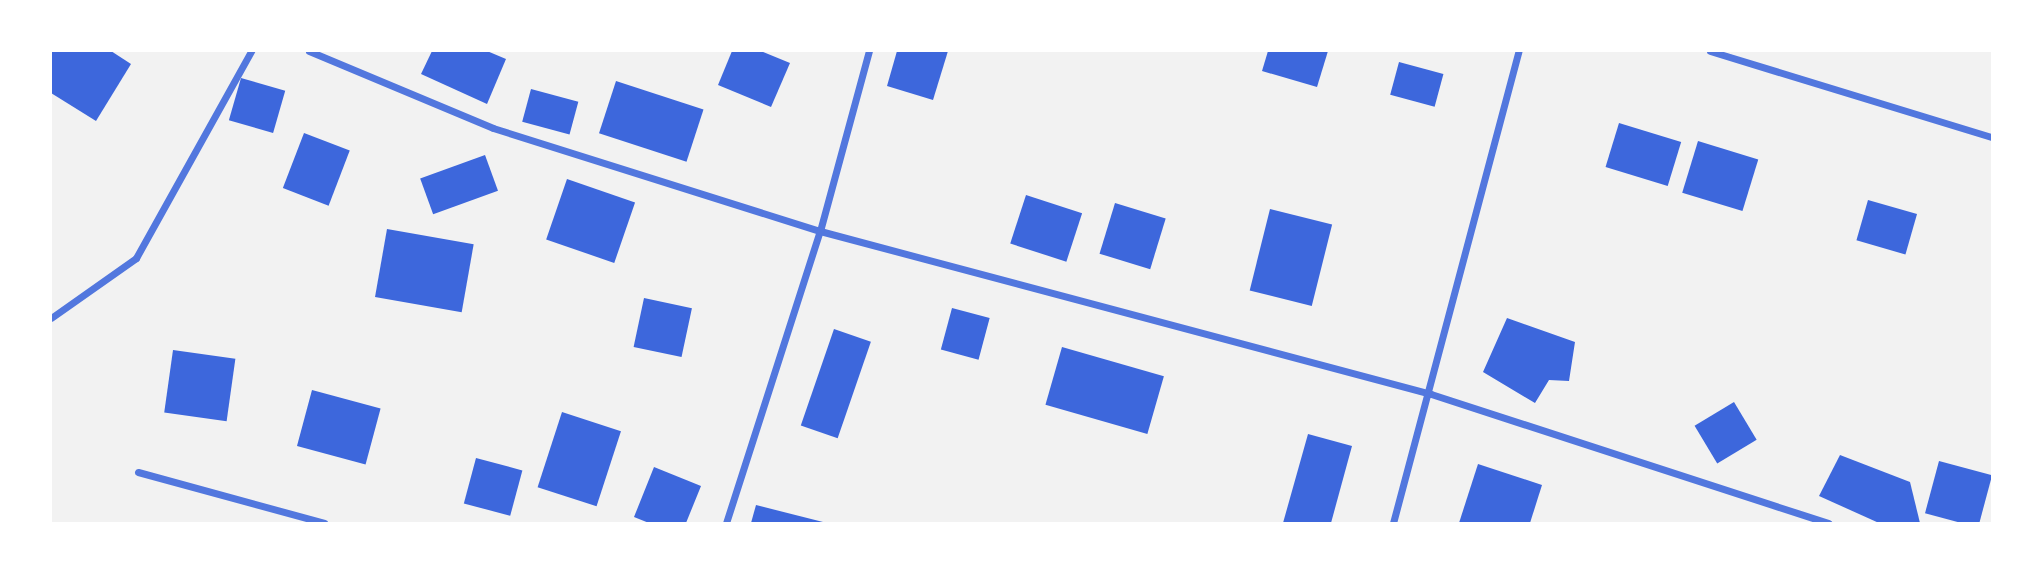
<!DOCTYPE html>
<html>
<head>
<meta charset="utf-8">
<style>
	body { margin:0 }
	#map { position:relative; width:2043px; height:574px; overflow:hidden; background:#f2f2f2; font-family:"Roboto Condensed",sans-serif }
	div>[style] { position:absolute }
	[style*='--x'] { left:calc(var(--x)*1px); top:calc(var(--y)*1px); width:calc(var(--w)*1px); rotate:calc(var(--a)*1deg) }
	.building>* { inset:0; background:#3d67dc; transform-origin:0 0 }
	.minor>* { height:7px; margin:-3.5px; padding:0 3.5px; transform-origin:3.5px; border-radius:3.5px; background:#5277de }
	span { translate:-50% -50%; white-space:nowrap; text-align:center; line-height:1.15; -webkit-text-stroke:5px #fff; paint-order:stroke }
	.frame { position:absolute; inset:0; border:52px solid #fff; pointer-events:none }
</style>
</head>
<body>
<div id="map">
	<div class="building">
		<div style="clip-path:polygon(51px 51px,111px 51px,131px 64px,96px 121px,51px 93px)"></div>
		<div style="clip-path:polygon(432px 51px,487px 51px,506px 59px,487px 104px,421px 74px)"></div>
		<div style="clip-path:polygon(732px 51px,761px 51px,790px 63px,771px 107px,718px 85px)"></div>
		<div style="clip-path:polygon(897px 51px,948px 51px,933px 100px,887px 86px)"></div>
		<div style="clip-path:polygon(1268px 51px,1328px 51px,1317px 87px,1262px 71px)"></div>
		<div style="left:1399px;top:62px;width:46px;height:34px;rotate:15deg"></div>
		<div style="left:241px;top:78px;width:46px;height:44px;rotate:16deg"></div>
		<div style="left:616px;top:81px;width:92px;height:55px;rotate:18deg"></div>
		<div style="left:531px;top:89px;width:49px;height:34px;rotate:15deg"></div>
		<div style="left:1619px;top:123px;width:65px;height:46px;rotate:17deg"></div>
		<div style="left:304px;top:133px;width:49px;height:59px;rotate:21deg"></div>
		<div style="left:1698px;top:141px;width:63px;height:54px;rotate:17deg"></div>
		<div style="left:485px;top:155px;width:38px;height:69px;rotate:70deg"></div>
		<div style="left:567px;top:179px;width:72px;height:64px;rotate:19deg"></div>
		<div style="left:1026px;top:195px;width:59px;height:51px;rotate:18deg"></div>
		<div style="left:1868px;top:200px;width:51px;height:42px;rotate:16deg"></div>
		<div style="left:1115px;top:203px;width:53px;height:53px;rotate:17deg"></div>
		<div style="left:1270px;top:209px;width:64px;height:84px;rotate:14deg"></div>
		<div style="left:387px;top:229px;width:88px;height:69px;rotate:10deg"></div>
		<div style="left:644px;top:298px;width:49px;height:50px;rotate:12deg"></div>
		<div style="left:952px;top:308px;width:39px;height:43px;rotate:15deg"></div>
		<div style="clip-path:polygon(1507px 318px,1575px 342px,1569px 381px,1549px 380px,1535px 403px,1483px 372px)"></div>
		<div style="left:834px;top:329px;width:39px;height:102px;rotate:19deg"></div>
		<div style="left:1062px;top:347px;width:106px;height:60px;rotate:16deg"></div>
		<div style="left:173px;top:350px;width:63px;height:63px;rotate:8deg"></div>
		<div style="left:312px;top:390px;width:71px;height:58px;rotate:15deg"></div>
		<div style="left:1734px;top:402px;width:44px;height:46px;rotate:59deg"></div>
		<div style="left:562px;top:412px;width:62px;height:79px;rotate:18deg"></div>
		<div style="clip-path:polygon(1308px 434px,1352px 446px,1331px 523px,1283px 523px)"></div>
		<div style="clip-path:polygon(1840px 455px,1910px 482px,1920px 523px,1879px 523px,1819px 496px)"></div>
		<div style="left:476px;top:458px;width:48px;height:47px;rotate:15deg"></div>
		<div style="left:1939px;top:461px;width:55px;height:54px;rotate:15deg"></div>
		<div style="clip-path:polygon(1478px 464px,1542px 485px,1530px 523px,1459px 523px)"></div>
		<div style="clip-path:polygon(654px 467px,701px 486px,686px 523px,649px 523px,634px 517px)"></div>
		<div style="clip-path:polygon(756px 505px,823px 522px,823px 523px,751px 523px)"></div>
	</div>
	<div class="minor">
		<div style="--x:309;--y:51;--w:199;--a:22.7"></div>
		<div style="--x:493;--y:128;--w:343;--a:17.5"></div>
		<div style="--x:820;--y:231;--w:632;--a:14.94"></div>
		<div style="--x:1431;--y:394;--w:418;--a:18"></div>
		<div style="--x:1710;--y:51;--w:295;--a:17"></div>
		<div style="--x:51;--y:318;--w:104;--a:-35.2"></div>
		<div style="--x:136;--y:258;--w:237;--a:-60.9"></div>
		<div style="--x:138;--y:472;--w:193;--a:15.3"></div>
		<div style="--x:726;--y:523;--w:307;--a:-72.2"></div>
		<div style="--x:820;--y:231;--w:187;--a:-74.8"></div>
		<div style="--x:1393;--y:523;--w:489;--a:-75.1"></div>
	</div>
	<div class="frame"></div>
</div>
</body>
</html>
